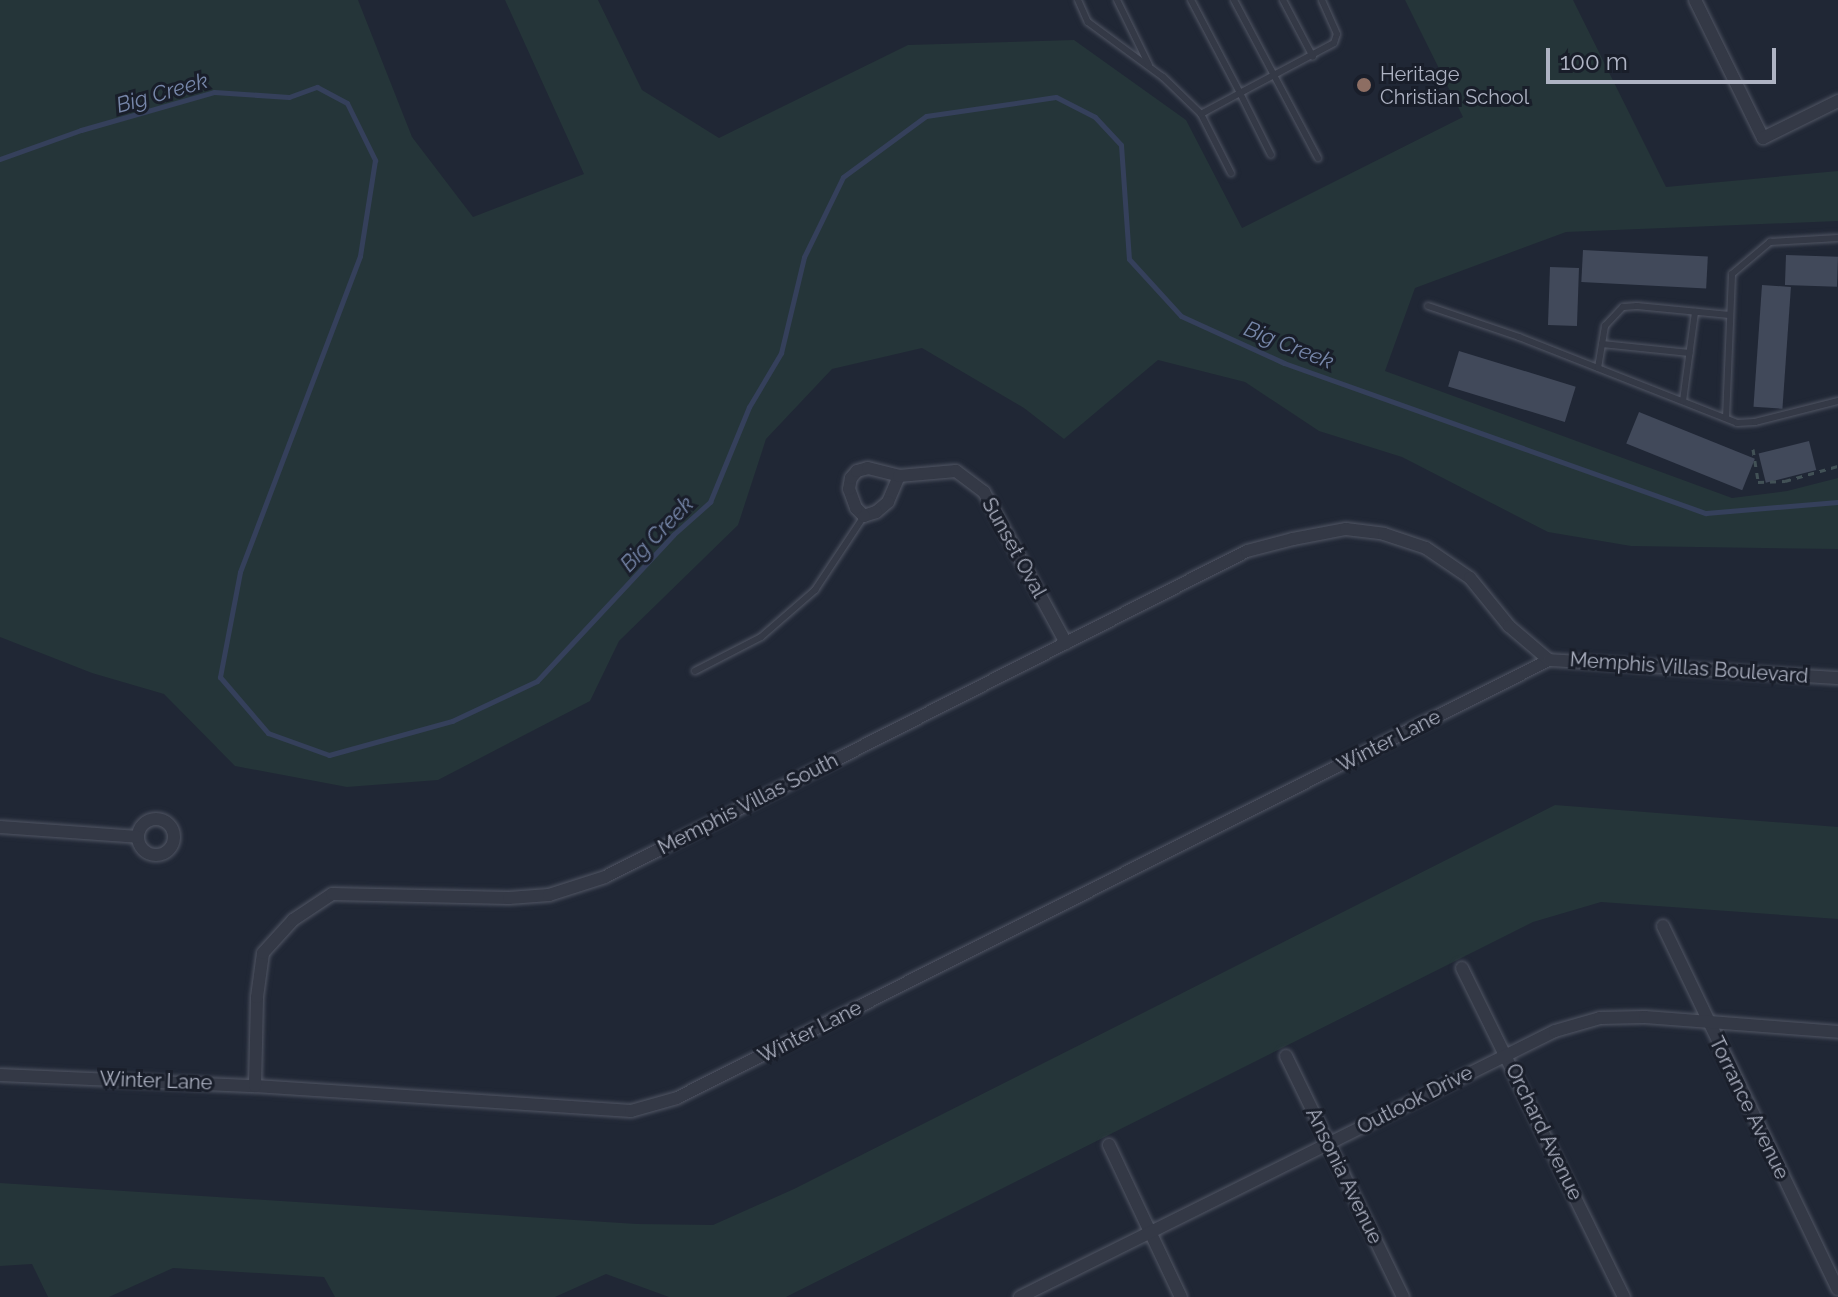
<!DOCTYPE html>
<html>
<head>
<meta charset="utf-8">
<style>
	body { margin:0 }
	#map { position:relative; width:1838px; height:1297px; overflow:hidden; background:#202735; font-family:Raleway,sans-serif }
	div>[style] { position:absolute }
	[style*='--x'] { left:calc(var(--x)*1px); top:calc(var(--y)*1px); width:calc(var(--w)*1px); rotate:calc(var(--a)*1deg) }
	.green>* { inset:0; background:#253539 }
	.stream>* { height:5px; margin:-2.5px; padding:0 2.5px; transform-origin:2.5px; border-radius:2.5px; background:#35405b }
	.building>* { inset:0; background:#41495a; transform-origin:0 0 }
	.path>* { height:3px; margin-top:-1.5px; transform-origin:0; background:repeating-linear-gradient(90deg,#425156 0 6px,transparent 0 12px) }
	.roads { filter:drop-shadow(0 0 2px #515664) drop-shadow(0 0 2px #515664) }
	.service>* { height:6px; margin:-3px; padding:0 3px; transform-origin:3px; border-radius:3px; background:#343946 }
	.minor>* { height:12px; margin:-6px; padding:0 6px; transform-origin:6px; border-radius:6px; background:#343946 }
	.minor>.ring { margin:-6px; padding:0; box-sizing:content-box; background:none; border:12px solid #343946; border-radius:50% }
	.dots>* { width:22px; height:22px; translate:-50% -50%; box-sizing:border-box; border:4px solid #191e2a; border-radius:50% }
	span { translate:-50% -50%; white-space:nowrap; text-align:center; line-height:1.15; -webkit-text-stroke:6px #191e2a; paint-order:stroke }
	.poi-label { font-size:20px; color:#aeb3c3 }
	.left { translate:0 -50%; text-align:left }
	.street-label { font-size:20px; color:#aeb3c3 }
	.water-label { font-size:22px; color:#7787aa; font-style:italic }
	.scale { position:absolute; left:1546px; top:48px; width:230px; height:36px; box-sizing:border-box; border:4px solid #aeb3c3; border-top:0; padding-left:10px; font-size:24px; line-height:28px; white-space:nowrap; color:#aeb3c3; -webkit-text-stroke:6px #191e2a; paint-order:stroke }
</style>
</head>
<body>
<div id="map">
	<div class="green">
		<div style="clip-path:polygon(0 0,358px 0,412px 137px,473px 217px,584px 174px,505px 0,598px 0,642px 90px,719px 138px,908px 45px,1074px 40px,1186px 120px,1242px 228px,1463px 117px,1405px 0,1573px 0,1666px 187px,1838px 171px,1838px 221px,1566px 232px,1415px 288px,1385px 371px,1732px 498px,1787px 491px,1838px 478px,1838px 549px,1631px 546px,1548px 532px,1402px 457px,1319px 431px,1245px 382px,1158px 360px,1064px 439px,1024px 408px,922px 348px,832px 369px,766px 439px,738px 525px,619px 641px,590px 701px,438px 780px,347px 787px,235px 766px,164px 694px,92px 673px,0 637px)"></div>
		<div style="clip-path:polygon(1555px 805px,1838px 827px,1838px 919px,1601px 902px,1533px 922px,786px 1297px,669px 1297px,606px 1274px,555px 1297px,335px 1297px,324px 1277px,173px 1268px,109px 1297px,48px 1297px,32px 1264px,0 1266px,0 1183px,637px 1224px,713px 1225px,794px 1189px)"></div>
	</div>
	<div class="stream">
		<div style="--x:0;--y:159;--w:86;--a:-19.7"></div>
		<div style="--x:81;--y:130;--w:138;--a:-15.9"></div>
		<div style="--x:214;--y:92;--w:75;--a:3.8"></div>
		<div style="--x:289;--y:97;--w:30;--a:-20"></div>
		<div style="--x:317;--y:87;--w:34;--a:28"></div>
		<div style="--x:347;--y:103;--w:64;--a:63.8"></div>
		<div style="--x:375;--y:160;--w:97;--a:98.9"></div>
		<div style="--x:360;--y:256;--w:338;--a:110.8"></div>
		<div style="--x:240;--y:572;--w:107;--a:100.8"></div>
		<div style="--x:220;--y:677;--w:74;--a:49.4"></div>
		<div style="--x:268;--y:733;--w:65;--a:19.8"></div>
		<div style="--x:329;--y:755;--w:128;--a:-15.5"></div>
		<div style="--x:452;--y:721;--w:94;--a:-25.2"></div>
		<div style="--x:537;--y:681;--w:200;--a:-47"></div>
		<div style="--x:673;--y:535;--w:50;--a:-41.7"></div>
		<div style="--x:710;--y:502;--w:103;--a:-67.7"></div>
		<div style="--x:749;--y:407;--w:63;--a:-59.3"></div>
		<div style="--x:781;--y:353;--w:99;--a:-76.5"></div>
		<div style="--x:804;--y:257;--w:89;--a:-64"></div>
		<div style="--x:843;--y:177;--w:103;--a:-36.3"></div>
		<div style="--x:926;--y:116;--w:131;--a:-8.3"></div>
		<div style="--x:1056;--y:97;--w:44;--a:27.1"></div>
		<div style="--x:1095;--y:117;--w:38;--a:47"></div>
		<div style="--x:1121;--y:145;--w:114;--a:86"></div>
		<div style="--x:1129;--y:259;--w:77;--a:47.6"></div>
		<div style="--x:1181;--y:316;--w:113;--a:24.5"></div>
		<div style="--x:1284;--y:363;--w:448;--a:19.6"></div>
		<div style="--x:1706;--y:513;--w:132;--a:-4.8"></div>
	</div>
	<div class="building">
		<div style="left:1583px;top:250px;width:125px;height:32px;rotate:3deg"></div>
		<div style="left:1786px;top:255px;width:52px;height:30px;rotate:2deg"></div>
		<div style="left:1550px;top:267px;width:29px;height:58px;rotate:2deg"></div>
		<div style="left:1762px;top:285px;width:29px;height:122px;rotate:4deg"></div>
		<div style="left:1459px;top:351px;width:122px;height:37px;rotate:17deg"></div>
		<div style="left:1639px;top:412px;width:125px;height:34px;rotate:22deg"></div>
		<div style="left:1809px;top:441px;width:30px;height:52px;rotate:76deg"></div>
	</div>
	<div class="path">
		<div style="--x:1753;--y:449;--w:33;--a:81"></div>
		<div style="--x:1758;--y:482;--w:27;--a:-2"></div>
		<div style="--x:1785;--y:481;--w:55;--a:-15.8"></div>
	</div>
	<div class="roads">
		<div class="service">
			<div style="--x:1078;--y:0;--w:24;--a:66"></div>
			<div style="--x:1088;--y:22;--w:93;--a:36.3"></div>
			<div style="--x:1163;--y:77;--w:53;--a:44.2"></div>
			<div style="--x:1117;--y:0;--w:72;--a:63.8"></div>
			<div style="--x:1191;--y:0;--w:105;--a:62.2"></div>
			<div style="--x:1240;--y:93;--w:106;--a:-28"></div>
			<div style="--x:1334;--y:43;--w:9;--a:-72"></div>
			<div style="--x:1337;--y:34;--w:37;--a:-114"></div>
			<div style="--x:1234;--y:0;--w:179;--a:62"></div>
			<div style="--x:1283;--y:0;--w:64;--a:62.2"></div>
			<div style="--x:1231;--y:173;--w:66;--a:-117"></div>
			<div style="--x:1201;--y:114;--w:44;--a:-28.3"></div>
			<div style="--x:1240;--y:93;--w:69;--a:63.4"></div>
			<div style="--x:1428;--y:306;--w:96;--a:18.8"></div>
			<div style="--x:1519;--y:337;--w:234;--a:21.5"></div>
			<div style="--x:1737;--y:423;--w:18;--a:-3"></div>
			<div style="--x:1755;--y:422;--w:86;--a:-14.2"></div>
			<div style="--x:1602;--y:344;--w:88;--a:5.8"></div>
			<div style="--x:1598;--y:368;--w:43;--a:-80.5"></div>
			<div style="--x:1605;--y:326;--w:26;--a:-47"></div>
			<div style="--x:1623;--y:307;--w:14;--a:-4"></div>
			<div style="--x:1637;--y:306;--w:93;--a:5.5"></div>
			<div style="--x:1683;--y:401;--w:90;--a:-82.3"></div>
			<div style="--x:1726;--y:418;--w:144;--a:-87.6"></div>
			<div style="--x:1732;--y:274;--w:50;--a:-40.1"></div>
			<div style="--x:1770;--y:242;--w:68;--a:-3.4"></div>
			<div style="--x:695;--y:671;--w:74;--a:-27.3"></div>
			<div style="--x:761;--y:637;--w:72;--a:-41"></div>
			<div style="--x:815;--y:590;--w:89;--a:-56.5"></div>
		</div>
		<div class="minor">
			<div style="--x:1695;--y:0;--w:154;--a:63.8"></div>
			<div style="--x:1763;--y:138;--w:84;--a:-26.3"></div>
			<div style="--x:899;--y:476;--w:28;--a:113"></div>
			<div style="--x:888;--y:502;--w:16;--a:140"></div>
			<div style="--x:876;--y:512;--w:13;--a:162"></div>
			<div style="--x:864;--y:516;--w:11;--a:-135"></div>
			<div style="--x:856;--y:508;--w:20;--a:-110"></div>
			<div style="--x:849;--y:489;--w:11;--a:-80"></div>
			<div style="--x:851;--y:478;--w:9;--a:-49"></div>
			<div style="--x:857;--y:471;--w:11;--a:-15"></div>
			<div style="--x:868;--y:468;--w:32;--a:14"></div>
			<div style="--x:899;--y:476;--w:57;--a:-5"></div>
			<div style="--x:956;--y:471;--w:35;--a:37"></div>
			<div style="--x:984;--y:492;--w:172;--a:61.5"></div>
			<div class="ring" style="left:138px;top:819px;width:24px;height:24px"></div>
			<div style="--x:0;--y:827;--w:138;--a:4.1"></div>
			<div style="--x:1663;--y:926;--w:403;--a:64.3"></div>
			<div style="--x:1462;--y:968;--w:367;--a:63.8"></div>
			<div style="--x:1286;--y:1056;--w:268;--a:64.1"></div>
			<div style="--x:0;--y:1075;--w:255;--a:2.5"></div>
			<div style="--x:255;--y:1086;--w:377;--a:3.8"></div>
			<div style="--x:631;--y:1111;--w:48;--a:-15.8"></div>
			<div style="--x:677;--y:1098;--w:976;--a:-26.67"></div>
			<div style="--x:255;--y:1086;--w:89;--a:-88.7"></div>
			<div style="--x:257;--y:997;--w:44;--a:-82.2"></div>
			<div style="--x:263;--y:953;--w:45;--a:-47.7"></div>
			<div style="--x:293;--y:920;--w:47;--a:-33.7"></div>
			<div style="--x:332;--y:894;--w:177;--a:1.3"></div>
			<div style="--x:509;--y:898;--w:40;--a:-4.3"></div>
			<div style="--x:549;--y:895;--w:59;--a:-17.8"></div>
			<div style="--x:605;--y:877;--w:720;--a:-26.92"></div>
			<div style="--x:1247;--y:551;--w:48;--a:-14.6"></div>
			<div style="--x:1293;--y:539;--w:54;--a:-10.7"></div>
			<div style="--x:1346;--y:529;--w:38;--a:7"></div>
			<div style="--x:1384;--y:534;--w:44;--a:18.4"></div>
			<div style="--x:1426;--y:548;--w:53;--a:34.3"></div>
			<div style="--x:1470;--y:578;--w:62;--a:50.9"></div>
			<div style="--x:1509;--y:626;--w:52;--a:40.4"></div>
			<div style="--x:1549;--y:660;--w:290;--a:3.6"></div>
			<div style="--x:1109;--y:1145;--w:168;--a:64.7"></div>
			<div style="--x:1020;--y:1297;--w:597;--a:-26.44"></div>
			<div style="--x:1555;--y:1031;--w:47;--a:-16.1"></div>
			<div style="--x:1600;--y:1018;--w:45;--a:-1.3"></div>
			<div style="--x:1645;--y:1017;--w:194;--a:4.4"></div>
		</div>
	</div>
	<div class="dots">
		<div style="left:1364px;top:85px;background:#8d6e63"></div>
	</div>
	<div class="poi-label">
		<span class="left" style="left:1380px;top:86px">Heritage<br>Christian School</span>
	</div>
	<div class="street-label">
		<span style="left:1014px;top:548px;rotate:61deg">Sunset Oval</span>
		<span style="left:1689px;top:668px;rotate:4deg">Memphis Villas Boulevard</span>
		<span style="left:1389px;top:741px;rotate:-27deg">Winter Lane</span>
		<span style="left:748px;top:804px;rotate:-27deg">Memphis Villas South</span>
		<span style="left:810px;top:1032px;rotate:-27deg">Winter Lane</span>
		<span style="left:156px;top:1081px;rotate:2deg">Winter Lane</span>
		<span style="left:1415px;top:1100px;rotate:-27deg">Outlook Drive</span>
		<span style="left:1749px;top:1108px;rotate:64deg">Torrance Avenue</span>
		<span style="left:1544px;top:1132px;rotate:64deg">Orchard Avenue</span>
		<span style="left:1344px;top:1176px;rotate:64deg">Ansonia Avenue</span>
	</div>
	<div class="water-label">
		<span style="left:162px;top:93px;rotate:-16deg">Big Creek</span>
		<span style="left:1289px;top:345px;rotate:22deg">Big Creek</span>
		<span style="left:657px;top:534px;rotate:-46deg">Big Creek</span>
	</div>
	<div class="scale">100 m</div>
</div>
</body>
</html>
